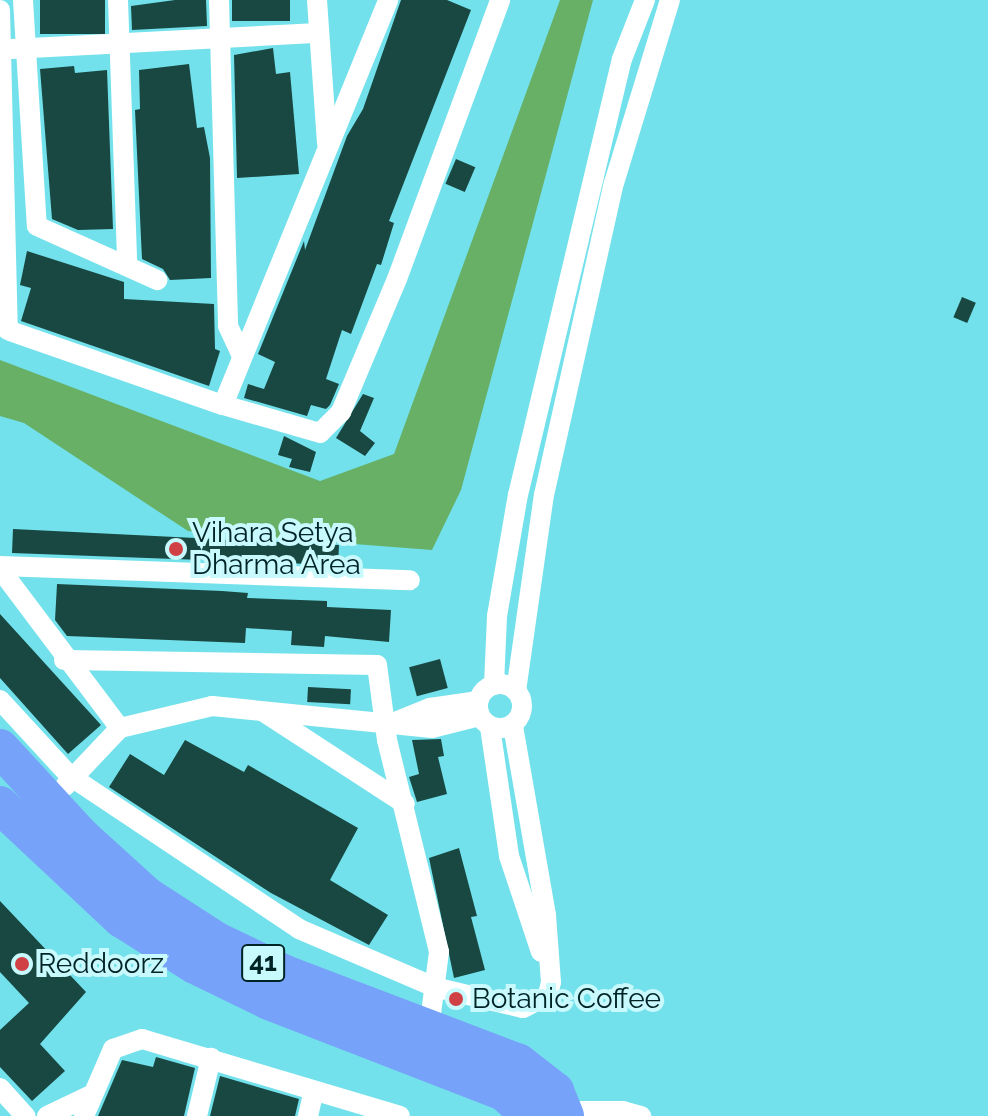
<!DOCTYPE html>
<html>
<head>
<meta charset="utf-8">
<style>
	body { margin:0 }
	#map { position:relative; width:988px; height:1116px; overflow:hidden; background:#73e1eb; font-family:Raleway,sans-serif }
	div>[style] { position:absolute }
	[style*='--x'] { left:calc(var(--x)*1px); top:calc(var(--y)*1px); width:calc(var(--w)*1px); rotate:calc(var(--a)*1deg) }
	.water>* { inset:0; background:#67b065 }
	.building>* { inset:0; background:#194842; transform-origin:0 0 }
	.street>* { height:20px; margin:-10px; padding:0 10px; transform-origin:10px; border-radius:10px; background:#fff }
	.street>.ring { margin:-10px; padding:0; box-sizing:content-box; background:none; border:20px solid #fff; border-radius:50% }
	.highway>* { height:38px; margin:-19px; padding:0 19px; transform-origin:19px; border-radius:19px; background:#77a2f9 }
	.dots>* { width:22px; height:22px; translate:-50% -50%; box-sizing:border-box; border:4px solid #c7f9fd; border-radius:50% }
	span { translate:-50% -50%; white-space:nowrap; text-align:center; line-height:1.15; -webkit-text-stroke:8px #c7f9fd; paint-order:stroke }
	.shield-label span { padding:2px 6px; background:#c7f9fd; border:2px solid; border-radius:6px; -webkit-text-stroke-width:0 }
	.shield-label { font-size:26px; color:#002326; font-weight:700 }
	.poi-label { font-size:28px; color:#002326 }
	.left { translate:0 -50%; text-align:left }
</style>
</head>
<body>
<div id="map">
	<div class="water">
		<div style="clip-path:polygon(560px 0,593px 0,461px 490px,432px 550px,188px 531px,24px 423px,0 416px,0 360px,320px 481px,394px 454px)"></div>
	</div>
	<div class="building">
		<div style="left:40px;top:0;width:65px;height:34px"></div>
		<div style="clip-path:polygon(175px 0,206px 0,207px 26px,132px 30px,131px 6px)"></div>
		<div style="left:232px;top:0;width:58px;height:21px"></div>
		<div style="clip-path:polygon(401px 0,447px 0,471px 10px,389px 221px,394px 223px,381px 265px,377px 264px,351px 334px,342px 330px,326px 379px,339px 384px,330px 405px,326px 409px,311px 405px,307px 416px,244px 398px,248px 384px,264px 389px,275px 362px,258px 354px,304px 241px,305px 250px,347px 136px,363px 109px)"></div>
		<div style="clip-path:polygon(273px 48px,276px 74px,290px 72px,299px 174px,237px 178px,234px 55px)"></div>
		<div style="clip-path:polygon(189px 64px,197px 128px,204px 127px,210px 158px,211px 278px,170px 280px,163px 269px,142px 259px,135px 110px,140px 109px,139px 70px)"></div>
		<div style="clip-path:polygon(74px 66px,75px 73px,107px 70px,113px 229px,78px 230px,52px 219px,40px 69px)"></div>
		<div style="left:456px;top:159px;width:21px;height:27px;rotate:23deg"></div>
		<div style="clip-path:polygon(27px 251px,124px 282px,124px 299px,214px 304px,215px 349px,220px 351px,209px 386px,21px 321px,31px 288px,20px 285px)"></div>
		<div style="left:962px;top:297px;width:15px;height:22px;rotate:23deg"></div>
		<div style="clip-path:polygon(363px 394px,374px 398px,360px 431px,375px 443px,365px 456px,336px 438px)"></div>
		<div style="clip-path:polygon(284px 436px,316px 452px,310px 472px,289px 467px,292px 459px,278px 455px)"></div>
		<div style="clip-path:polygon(13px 529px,339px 545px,338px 565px,12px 553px)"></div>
		<div style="clip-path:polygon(57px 584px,222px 591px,248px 593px,247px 598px,327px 601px,327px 607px,391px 610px,389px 642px,325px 636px,324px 647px,291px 645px,292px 631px,246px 628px,245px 643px,67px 636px,55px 620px)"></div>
		<div style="clip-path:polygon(0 614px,101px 725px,68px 754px,0 678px)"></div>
		<div style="left:440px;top:659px;width:30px;height:32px;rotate:75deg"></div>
		<div style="left:308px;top:687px;width:43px;height:15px;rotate:3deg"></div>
		<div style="clip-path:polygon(441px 739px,444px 756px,438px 757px,447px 794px,417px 802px,409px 777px,419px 774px,412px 740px)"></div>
		<div style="clip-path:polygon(185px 740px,244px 772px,248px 765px,358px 828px,330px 880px,388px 915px,369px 945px,271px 893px,109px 787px,130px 754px,164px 775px)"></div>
		<div style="clip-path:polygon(459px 848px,477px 916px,471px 917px,485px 970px,454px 978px,429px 858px)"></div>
		<div style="clip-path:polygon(0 901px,86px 992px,40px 1044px,65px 1071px,32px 1101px,0 1067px,0 1030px,29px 1003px,0 972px)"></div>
		<div style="clip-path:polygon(156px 1057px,195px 1068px,184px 1116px,98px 1116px,122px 1060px,153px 1067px)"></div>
		<div style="clip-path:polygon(220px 1076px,299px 1099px,295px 1116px,210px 1116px)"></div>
	</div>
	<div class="street">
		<div style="--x:23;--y:0;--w:226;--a:86.5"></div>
		<div style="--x:37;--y:226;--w:132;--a:24.2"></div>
		<div style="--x:118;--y:0;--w:264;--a:88"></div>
		<div style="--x:219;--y:0;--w:326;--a:88.4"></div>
		<div style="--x:228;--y:326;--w:33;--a:65"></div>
		<div style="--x:317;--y:0;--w:144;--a:86"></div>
		<div style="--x:0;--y:10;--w:320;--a:88.6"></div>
		<div style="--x:11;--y:49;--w:308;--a:-3"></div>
		<div style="--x:10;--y:331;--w:225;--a:19.2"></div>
		<div style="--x:223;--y:405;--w:101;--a:16.1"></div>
		<div style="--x:320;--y:433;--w:30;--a:-45"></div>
		<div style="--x:341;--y:412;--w:144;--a:-67.2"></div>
		<div style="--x:397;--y:279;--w:297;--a:-69.7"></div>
		<div style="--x:223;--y:405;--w:437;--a:-67.8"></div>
		<div style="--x:0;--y:566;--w:410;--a:2"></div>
		<div style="--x:0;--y:569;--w:199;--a:53"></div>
		<div style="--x:64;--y:660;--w:313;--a:0.9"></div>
		<div style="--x:377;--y:665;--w:76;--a:82.4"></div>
		<div style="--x:387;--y:740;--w:218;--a:76.2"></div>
		<div style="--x:439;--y:952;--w:78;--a:97.4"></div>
		<div class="ring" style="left:478px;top:684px;width:24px;height:24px"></div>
		<div style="--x:494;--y:685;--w:69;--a:-87.5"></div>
		<div style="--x:497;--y:616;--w:123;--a:-80.2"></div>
		<div style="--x:518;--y:495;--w:448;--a:-76.6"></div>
		<div style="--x:622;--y:59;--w:63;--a:-68.7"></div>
		<div style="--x:516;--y:691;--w:198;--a:-81.9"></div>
		<div style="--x:544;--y:495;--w:320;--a:-77.4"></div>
		<div style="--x:614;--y:183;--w:191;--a:-73"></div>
		<div style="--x:0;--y:700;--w:103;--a:47.4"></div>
		<div style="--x:70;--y:776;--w:275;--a:33.7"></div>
		<div style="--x:299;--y:929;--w:147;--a:23.2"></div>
		<div style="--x:434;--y:987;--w:91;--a:13.3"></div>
		<div style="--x:523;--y:1008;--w:28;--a:-27"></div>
		<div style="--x:548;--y:995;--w:13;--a:-77"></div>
		<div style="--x:551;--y:982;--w:67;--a:-94.3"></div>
		<div style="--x:546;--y:915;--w:193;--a:-99.9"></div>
		<div style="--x:264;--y:712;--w:168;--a:33.1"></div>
		<div style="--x:395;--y:722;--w:38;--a:-22"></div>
		<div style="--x:430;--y:708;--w:49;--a:-8.3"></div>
		<div style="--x:490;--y:727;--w:130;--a:81.6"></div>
		<div style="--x:509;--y:856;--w:101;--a:71.6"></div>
		<div style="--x:65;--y:786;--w:80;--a:-46.5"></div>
		<div style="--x:120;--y:728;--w:95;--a:-13.4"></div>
		<div style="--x:212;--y:706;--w:221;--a:5.7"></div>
		<div style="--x:432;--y:728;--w:49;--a:-14"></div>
		<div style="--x:0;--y:1088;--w:38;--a:48"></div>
		<div style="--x:565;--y:1111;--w:58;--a:0"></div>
		<div style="--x:623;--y:1111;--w:19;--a:16"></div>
		<div style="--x:47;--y:1116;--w:47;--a:-25.5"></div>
		<div style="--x:84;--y:1116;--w:73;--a:-66.6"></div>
		<div style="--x:113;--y:1049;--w:31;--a:-19"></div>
		<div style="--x:142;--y:1039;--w:269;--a:16.6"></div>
		<div style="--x:197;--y:1116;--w:60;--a:-76.4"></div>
		<div style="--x:308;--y:1116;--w:26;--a:-77"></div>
	</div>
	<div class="highway">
		<div style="--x:0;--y:748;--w:120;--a:47.4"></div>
		<div style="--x:81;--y:836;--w:89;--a:42.3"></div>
		<div style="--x:147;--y:896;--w:81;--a:32.9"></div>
		<div style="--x:215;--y:940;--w:78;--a:25.9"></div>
		<div style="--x:285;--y:974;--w:250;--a:20.8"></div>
		<div style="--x:519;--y:1063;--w:46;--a:37.9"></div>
		<div style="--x:555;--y:1091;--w:27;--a:68"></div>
		<div style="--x:0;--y:805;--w:167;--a:43.1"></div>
		<div style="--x:122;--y:919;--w:86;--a:32.2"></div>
		<div style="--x:195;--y:965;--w:82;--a:25.9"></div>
		<div style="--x:269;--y:1001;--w:252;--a:21.2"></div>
		<div style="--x:504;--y:1092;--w:36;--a:42"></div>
	</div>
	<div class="dots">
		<div style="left:176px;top:549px;background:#d04145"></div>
		<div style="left:22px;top:964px;background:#d04145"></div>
		<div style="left:456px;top:999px;background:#d04145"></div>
	</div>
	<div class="shield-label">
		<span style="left:263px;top:963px">41</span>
	</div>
	<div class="poi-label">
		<span class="left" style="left:192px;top:549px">Vihara Setya<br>Dharma Area</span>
		<span class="left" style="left:38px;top:964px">Reddoorz</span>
		<span class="left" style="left:472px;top:999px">Botanic Coffee</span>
	</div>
</div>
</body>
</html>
